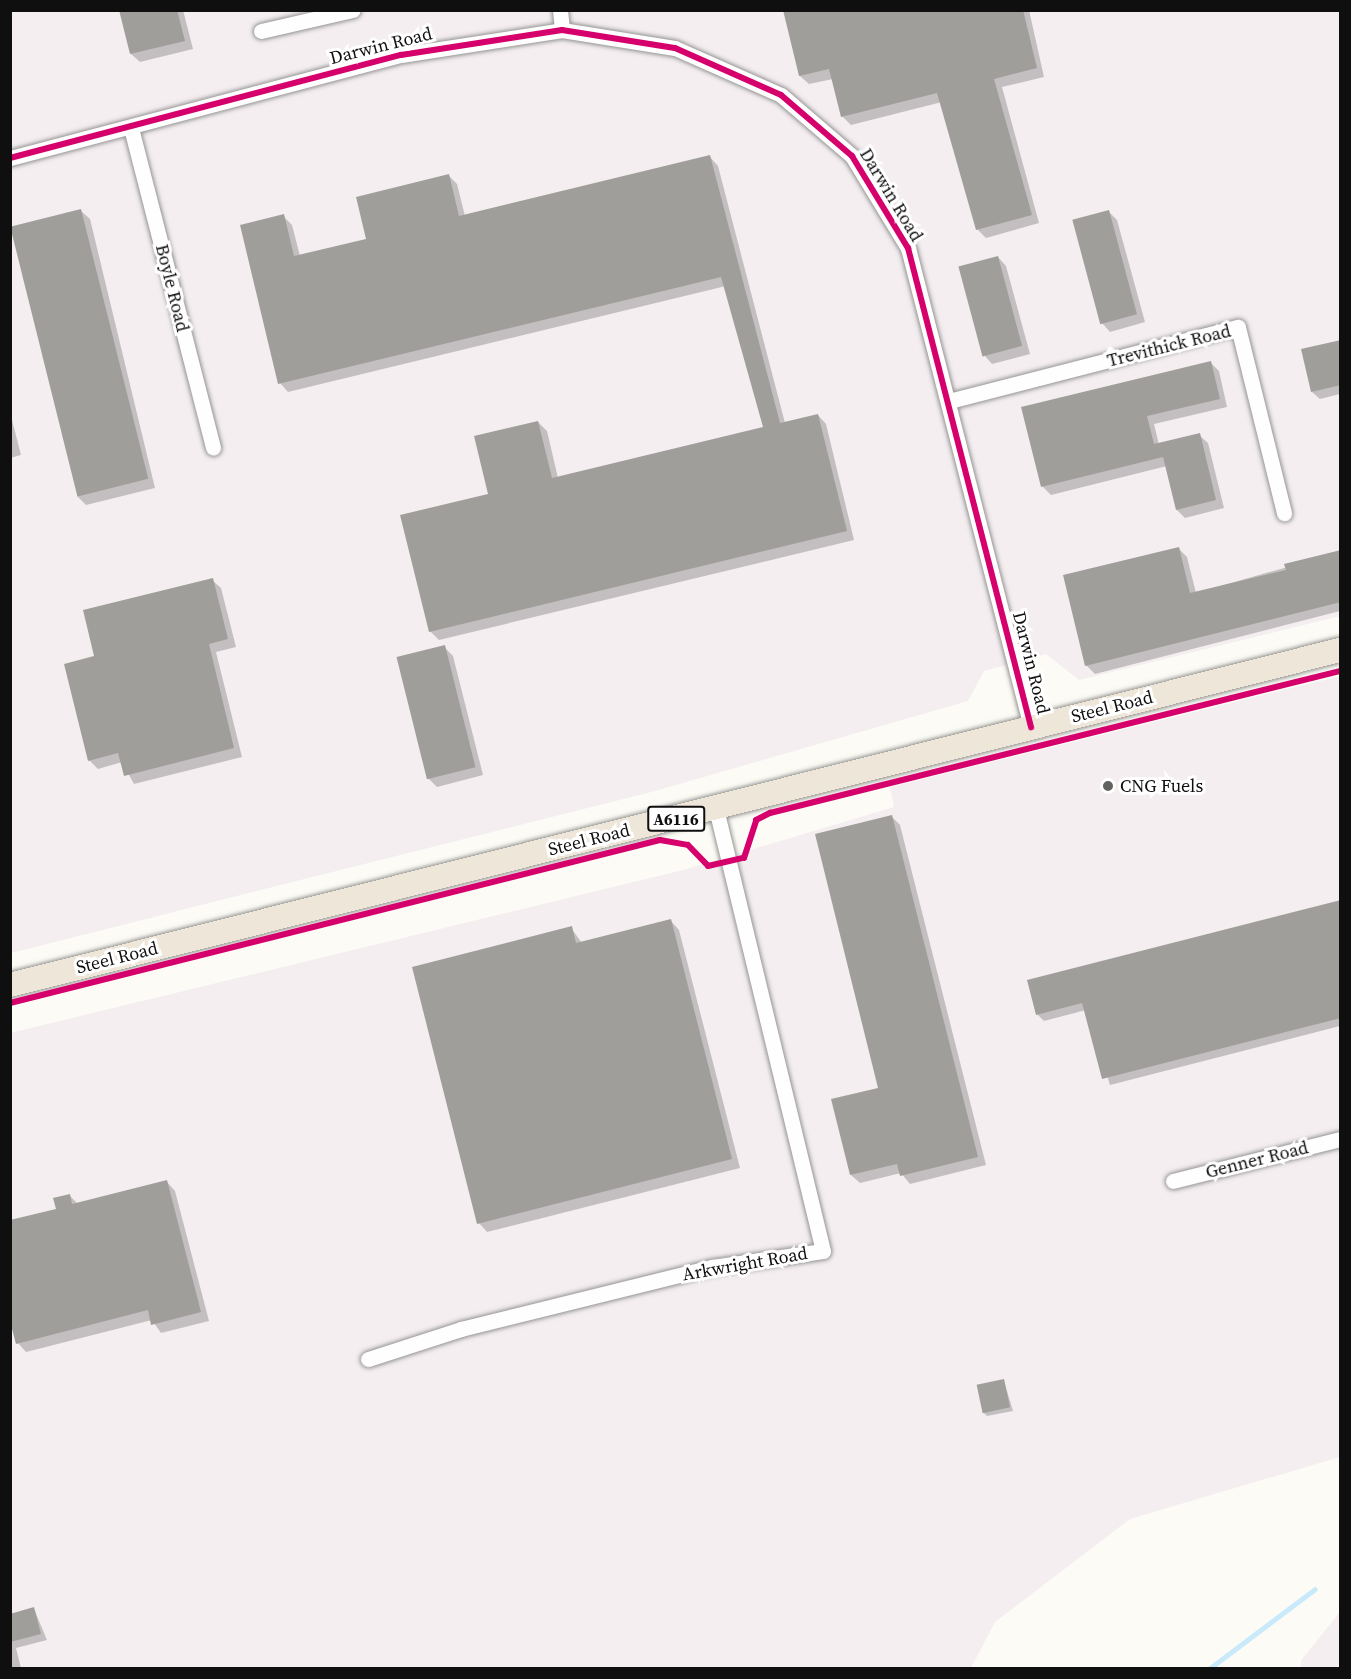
<!DOCTYPE html>
<html>
<head>
<meta charset="utf-8">
<style>
	body { margin:0 }
	#map { position:relative; width:1351px; height:1679px; overflow:hidden; background:#fcfbf5; font-family:"Source Serif 4",serif }
	div>[style] { position:absolute }
	[style*='--x'] { left:calc(var(--x)*1px); top:calc(var(--y)*1px); width:calc(var(--w)*1px); rotate:calc(var(--a)*1deg) }
	.industrial>* { inset:0; background:#f4eef1 }
	.shadow>* { inset:0; background:#0003 }
	.stream>* { height:5px; margin:-2.5px; padding:0 2.5px; transform-origin:2.5px; border-radius:2.5px; background:#c8eafa }
	.building>* { inset:0; background:#a09e9a; transform-origin:0 0 }
	.roads { filter:drop-shadow(0 0 2px #969593) drop-shadow(0 0 2px #969593) }
	.minor>* { height:15px; margin:-7.5px; padding:0 7.5px; transform-origin:7.5px; border-radius:7.5px; background:#fffefe }
	.primary>* { height:24px; margin:-12px; padding:0 12px; transform-origin:12px; border-radius:12px; background:#eee7d9 }
	.cycleway>* { height:6px; margin:-3px; padding:0 3px; transform-origin:3px; border-radius:3px; background:#d6006c }
	.dots>* { width:16px; height:16px; translate:-50% -50%; box-sizing:border-box; border:3px solid #fff; border-radius:50% }
	span { translate:-50% -50%; white-space:nowrap; text-align:center; line-height:1.15; -webkit-text-stroke:6px #fff; paint-order:stroke }
	.shield-label span { padding:2px 4px; background:#fff; border:2px solid; border-radius:4px; -webkit-text-stroke-width:0 }
	.shield-label { font-size:16px; color:#0f0f0f; font-weight:700 }
	.street-label { font-size:18px; color:#0f0f0f }
	.poi-label { font-size:18px; color:#0f0f0f }
	.left { translate:0 -50%; text-align:left }
	.frame { position:absolute; inset:0; border:12px solid #0f0f0f; pointer-events:none }
</style>
</head>
<body>
<div id="map">
	<div class="industrial">
		<div style="clip-path:polygon(10px 11px,1340px 11px,1340px 616px,1079px 680px,1046px 654px,984px 671px,968px 701px,655px 791px,11px 953px)"></div>
		<div style="clip-path:polygon(1340px 676px,1340px 1457px,1130px 1519px,995px 1622px,971px 1668px,11px 1668px,10px 1033px,683px 870px,894px 807px,890px 787px)"></div>
		<div style="clip-path:polygon(1340px 1612px,1340px 1668px,1300px 1668px,1302px 1659px)"></div>
	</div>
	<div class="shadow">
		<div style="clip-path:polygon(120px 10px,183px 10px,193px 49px,140px 62px,131px 54px)"></div>
		<div style="clip-path:polygon(784px 10px,1029px 10px,1044px 77px,1002px 87px,1039px 223px,986px 238px,977px 229px,942px 102px,851px 125px,842px 116px,833px 79px,809px 84px,800px 76px)"></div>
		<div style="clip-path:polygon(710px 157px,718px 166px,785px 423px,818px 415px,826px 424px,854px 540px,439px 640px,430px 631px,489px 495px,538px 422px,547px 431px,558px 478px,764px 428px,726px 286px,288px 392px,280px 383px,283px 216px,292px 225px,300px 256px,368px 240px,449px 176px,457px 184px,465px 216px)"></div>
		<div style="clip-path:polygon(81px 211px,90px 219px,155px 488px,86px 505px,77px 496px)"></div>
		<div style="clip-path:polygon(1109px 212px,1117px 220px,1145px 322px,1110px 332px,1102px 323px)"></div>
		<div style="clip-path:polygon(998px 257px,1006px 266px,1030px 354px,992px 364px,984px 355px)"></div>
		<div style="clip-path:polygon(1340px 341px,1340px 394px,1320px 399px,1312px 392px)"></div>
		<div style="clip-path:polygon(1210px 362px,1219px 371px,1227px 407px,1154px 424px,1159px 445px,1199px 435px,1208px 443px,1224px 508px,1185px 518px,1177px 510px,1167px 466px,1051px 495px,1042px 486px)"></div>
		<div style="clip-path:polygon(10px 412px,21px 455px,10px 458px)"></div>
		<div style="clip-path:polygon(1179px 549px,1187px 557px,1196px 593px,1340px 552px,1340px 611px,1095px 674px,1086px 665px)"></div>
		<div style="clip-path:polygon(212px 580px,221px 588px,236px 647px,216px 652px,242px 757px,134px 784px,122px 762px,98px 769px,89px 760px,96px 657px)"></div>
		<div style="clip-path:polygon(444px 647px,453px 656px,483px 775px,437px 787px,428px 778px)"></div>
		<div style="clip-path:polygon(892px 817px,900px 825px,986px 1165px,910px 1184px,901px 1173px,860px 1183px,851px 1175px,880px 1089px)"></div>
		<div style="clip-path:polygon(1340px 902px,1340px 1026px,1110px 1085px,1086px 1010px,1044px 1021px,1037px 1014px)"></div>
		<div style="clip-path:polygon(671px 921px,679px 930px,740px 1168px,487px 1232px,479px 1223px,571px 928px,582px 943px)"></div>
		<div style="clip-path:polygon(167px 1182px,175px 1191px,209px 1321px,161px 1333px,152px 1320px,26px 1352px,18px 1343px,57px 1210px,69px 1195px,78px 1204px)"></div>
		<div style="clip-path:polygon(1004px 1381px,1013px 1411px,987px 1416px,983px 1412px)"></div>
		<div style="clip-path:polygon(34px 1609px,47px 1640px,16px 1648px,21px 1668px,10px 1668px,10px 1615px)"></div>
	</div>
	<div class="stream">
		<div style="--x:1210;--y:1668;--w:131;--a:-37"></div>
	</div>
	<div class="building">
		<div style="clip-path:polygon(119px 10px,177px 10px,185px 41px,130px 54px)"></div>
		<div style="clip-path:polygon(783px 10px,1023px 10px,1037px 68px,994px 79px,1032px 215px,976px 230px,937px 93px,841px 117px,829px 69px,799px 76px)"></div>
		<div style="clip-path:polygon(710px 155px,780px 423px,818px 414px,847px 531px,429px 632px,400px 515px,488px 494px,474px 436px,538px 421px,552px 478px,763px 427px,721px 277px,278px 384px,240px 225px,284px 214px,294px 256px,366px 239px,356px 197px,449px 174px,459px 216px)"></div>
		<div style="left:81px;top:209px;width:278px;height:73px;rotate:76deg"></div>
		<div style="left:1109px;top:210px;width:108px;height:38px;rotate:75deg"></div>
		<div style="left:998px;top:256px;width:93px;height:41px;rotate:75deg"></div>
		<div style="clip-path:polygon(1341px 340px,1341px 385px,1311px 392px,1301px 349px)"></div>
		<div style="clip-path:polygon(1211px 361px,1220px 399px,1147px 416px,1154px 444px,1200px 433px,1216px 500px,1176px 510px,1163px 457px,1041px 487px,1021px 407px)"></div>
		<div style="clip-path:polygon(1179px 547px,1190px 593px,1286px 570px,1284px 564px,1341px 550px,1341px 602px,1085px 666px,1063px 575px)"></div>
		<div style="clip-path:polygon(213px 578px,228px 639px,209px 644px,234px 748px,124px 776px,118px 753px,88px 761px,64px 664px,94px 656px,83px 610px)"></div>
		<div style="left:445px;top:645px;width:126px;height:50px;rotate:76deg"></div>
		<div style="clip-path:polygon(892px 815px,978px 1157px,900px 1176px,897px 1164px,850px 1175px,831px 1099px,878px 1088px,815px 834px)"></div>
		<div style="clip-path:polygon(1341px 900px,1341px 1018px,1102px 1079px,1082px 1003px,1036px 1015px,1027px 980px)"></div>
		<div style="clip-path:polygon(671px 919px,732px 1159px,477px 1224px,412px 967px,572px 926px,576px 943px)"></div>
		<div style="clip-path:polygon(167px 1180px,201px 1312px,151px 1325px,148px 1310px,16px 1344px,10px 1321px,10px 1220px,56px 1209px,53px 1198px,70px 1194px,72px 1204px)"></div>
		<div style="left:1004px;top:1379px;width:29px;height:28px;rotate:78deg"></div>
		<div style="clip-path:polygon(34px 1607px,41px 1634px,10px 1642px,10px 1614px)"></div>
	</div>
	<div class="roads">
		<div class="minor">
			<div style="--x:560;--y:10;--w:20;--a:84"></div>
			<div style="--x:261;--y:31;--w:94;--a:-12.9"></div>
			<div style="--x:131;--y:128;--w:330;--a:75.6"></div>
			<div style="--x:10;--y:158;--w:404;--a:-14.8"></div>
			<div style="--x:401;--y:55;--w:163;--a:-8.8"></div>
			<div style="--x:562;--y:30;--w:114;--a:9.1"></div>
			<div style="--x:675;--y:48;--w:116;--a:23.9"></div>
			<div style="--x:781;--y:95;--w:94;--a:40.7"></div>
			<div style="--x:852;--y:156;--w:108;--a:58.7"></div>
			<div style="--x:908;--y:248;--w:495;--a:75.6"></div>
			<div style="--x:949;--y:401;--w:298;--a:-14.4"></div>
			<div style="--x:1238;--y:327;--w:192;--a:76.1"></div>
			<div style="--x:1173;--y:1181;--w:172;--a:-14.1"></div>
			<div style="--x:368;--y:1359;--w:98;--a:-17.9"></div>
			<div style="--x:461;--y:1329;--w:259;--a:-13.9"></div>
			<div style="--x:712;--y:1267;--w:112;--a:-8.2"></div>
			<div style="--x:823;--y:1251;--w:455;--a:-103.6"></div>
		</div>
		<div class="primary">
			<div style="--x:10;--y:985;--w:1372;--a:-14.14"></div>
		</div>
	</div>
	<div class="cycleway">
		<div style="--x:10;--y:158;--w:404;--a:-14.8"></div>
		<div style="--x:401;--y:55;--w:163;--a:-8.8"></div>
		<div style="--x:562;--y:30;--w:114;--a:9.1"></div>
		<div style="--x:675;--y:48;--w:116;--a:23.9"></div>
		<div style="--x:781;--y:95;--w:94;--a:40.7"></div>
		<div style="--x:852;--y:156;--w:108;--a:58.7"></div>
		<div style="--x:908;--y:248;--w:495;--a:75.6"></div>
		<div style="--x:10;--y:1003;--w:670;--a:-14.08"></div>
		<div style="--x:660;--y:840;--w:28;--a:10"></div>
		<div style="--x:688;--y:845;--w:29;--a:46"></div>
		<div style="--x:708;--y:866;--w:37;--a:-13"></div>
		<div style="--x:744;--y:858;--w:40;--a:-72"></div>
		<div style="--x:756;--y:820;--w:16;--a:-27"></div>
		<div style="--x:770;--y:813;--w:587;--a:-13.99"></div>
	</div>
	<div class="dots">
		<div style="left:1108px;top:786px;background:#626260"></div>
	</div>
	<div class="shield-label">
		<span style="left:676px;top:819px">A6116</span>
	</div>
	<div class="street-label">
		<span style="left:381px;top:46px;rotate:-14deg">Darwin Road</span>
		<span style="left:891px;top:195px;rotate:59deg">Darwin Road</span>
		<span style="left:172px;top:288px;rotate:76deg">Boyle Road</span>
		<span style="left:1169px;top:346px;rotate:-14deg">Trevithick Road</span>
		<span style="left:1031px;top:663px;rotate:76deg">Darwin Road</span>
		<span style="left:1112px;top:707px;rotate:-14deg">Steel Road</span>
		<span style="left:589px;top:840px;rotate:-14deg">Steel Road</span>
		<span style="left:117px;top:958px;rotate:-14deg">Steel Road</span>
		<span style="left:1257px;top:1160px;rotate:-14deg">Genner Road</span>
		<span style="left:745px;top:1264px;rotate:-10deg">Arkwright Road</span>
	</div>
	<div class="poi-label">
		<span class="left" style="left:1120px;top:786px">CNG Fuels</span>
	</div>
	<div class="frame"></div>
</div>
</body>
</html>
